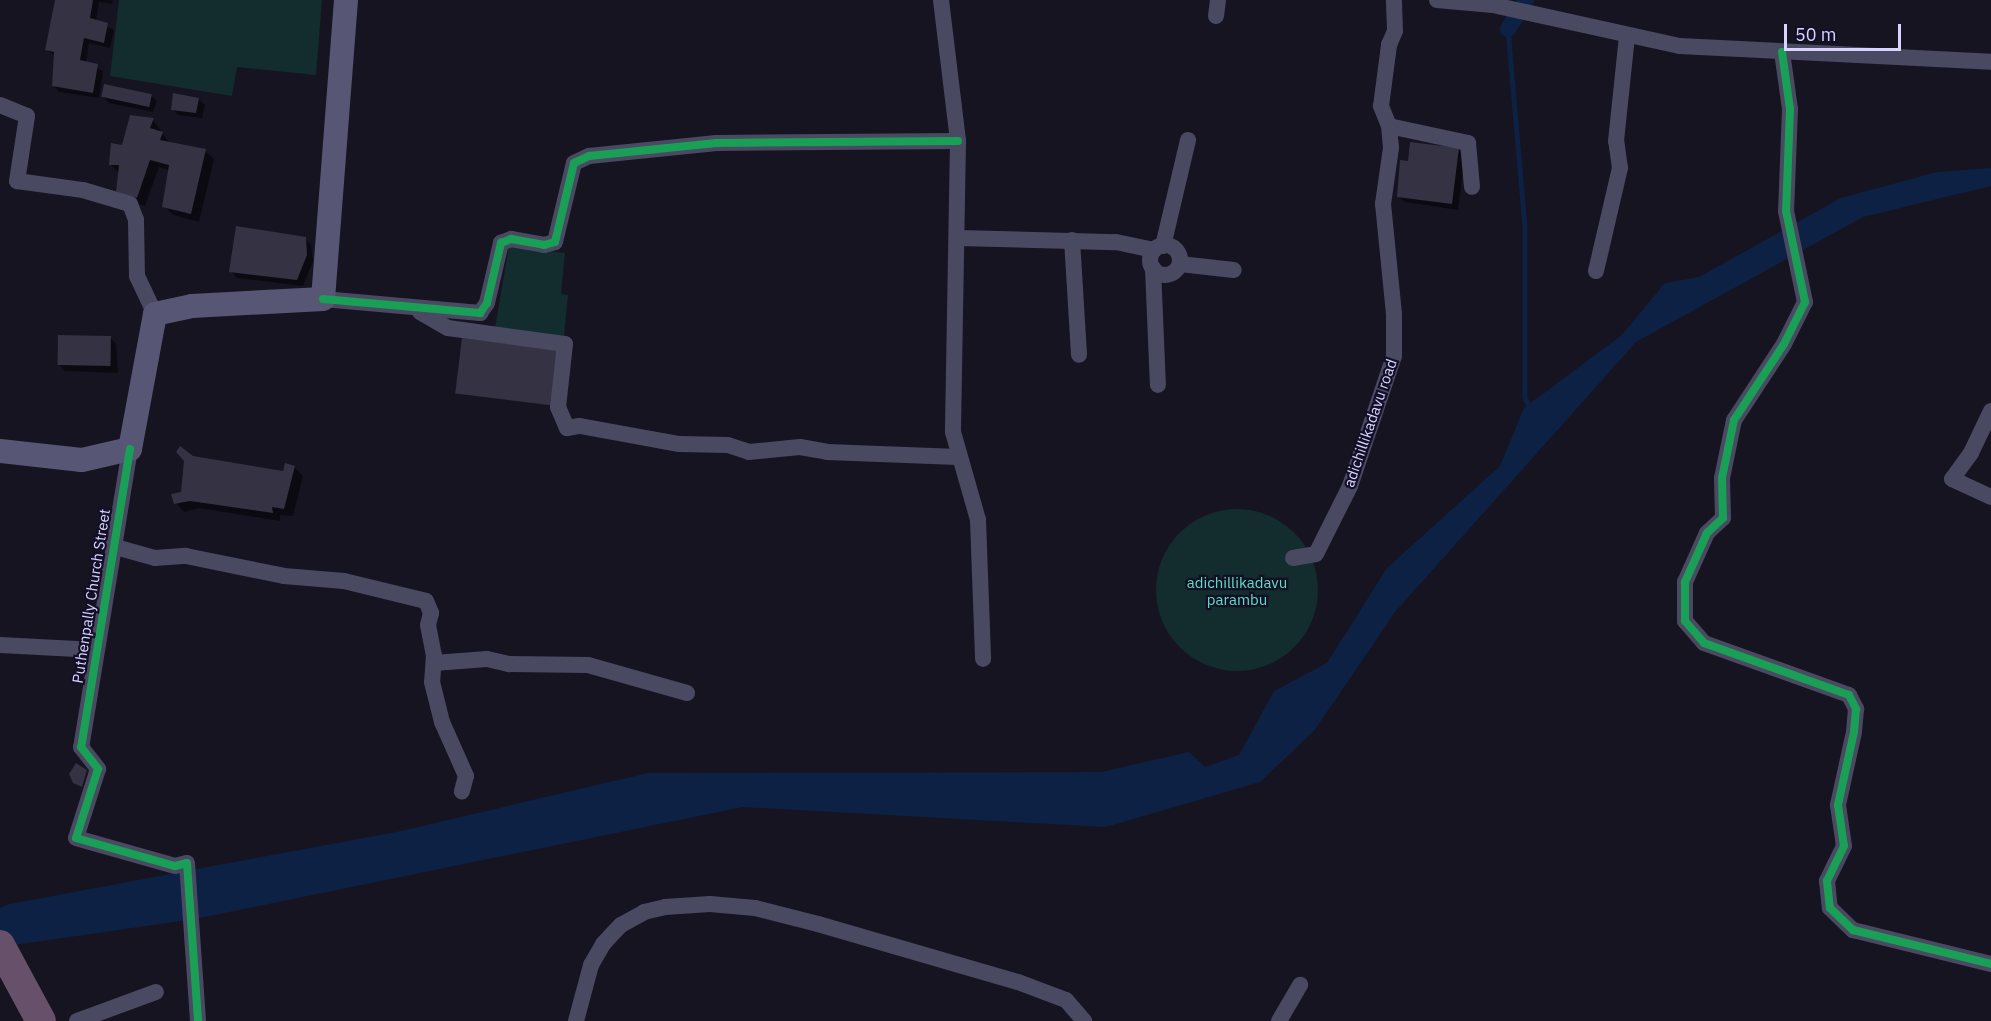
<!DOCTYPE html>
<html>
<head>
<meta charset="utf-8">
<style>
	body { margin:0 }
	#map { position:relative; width:1991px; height:1021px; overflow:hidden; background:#161421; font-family:"IBM Plex Sans",sans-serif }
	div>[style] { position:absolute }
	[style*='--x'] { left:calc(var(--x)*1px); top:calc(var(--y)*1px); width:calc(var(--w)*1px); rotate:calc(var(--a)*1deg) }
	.green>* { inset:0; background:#132c2d }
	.round { border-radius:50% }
	.water>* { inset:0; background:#0d2144 }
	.shadow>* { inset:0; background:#0007 }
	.stream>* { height:4.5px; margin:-2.25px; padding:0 2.25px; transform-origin:2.25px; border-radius:2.25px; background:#0d2144 }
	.canal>* { height:16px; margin:-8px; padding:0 8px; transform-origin:8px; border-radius:8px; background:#0d2144 }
	.building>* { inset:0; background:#343243; transform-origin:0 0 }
	.street>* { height:16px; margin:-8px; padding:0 8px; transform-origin:8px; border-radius:8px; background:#4a4962 }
	.street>.ring { margin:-8px; padding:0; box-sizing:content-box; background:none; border:16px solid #4a4962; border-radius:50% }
	.secondary>* { height:24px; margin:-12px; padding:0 12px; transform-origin:12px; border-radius:12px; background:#575674 }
	.highway>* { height:30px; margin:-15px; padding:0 15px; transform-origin:15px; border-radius:15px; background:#67516a }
	.cycleway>* { height:8px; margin:-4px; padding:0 4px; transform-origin:4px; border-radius:4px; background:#1a9f57 }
	span { translate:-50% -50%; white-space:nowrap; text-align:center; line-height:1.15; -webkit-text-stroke:4.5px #130f26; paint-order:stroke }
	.street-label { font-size:15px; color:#d9d4ff }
	.park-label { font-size:15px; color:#5fe0c0 }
	.scale { position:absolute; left:1784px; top:24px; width:117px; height:27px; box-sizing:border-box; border:3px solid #d9d4ff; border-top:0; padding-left:8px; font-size:18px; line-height:21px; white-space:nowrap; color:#d9d4ff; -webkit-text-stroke:4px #130f26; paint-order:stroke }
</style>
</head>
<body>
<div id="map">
	<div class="green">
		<div style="clip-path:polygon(119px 0,322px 0,316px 75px,237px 67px,232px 96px,110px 76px)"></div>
		<div style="clip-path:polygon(509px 246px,565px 253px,561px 294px,568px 295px,564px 336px,495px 328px)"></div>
		<div class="round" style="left:1156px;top:509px;width:162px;height:162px"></div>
	</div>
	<div class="water">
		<div style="clip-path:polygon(1991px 168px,1991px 186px,1863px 217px,1636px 342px,1395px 612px,1314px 731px,1260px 782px,1106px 827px,743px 807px,195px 919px,0 947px,0 908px,10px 904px,401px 831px,648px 773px,1101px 772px,1189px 752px,1205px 767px,1239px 755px,1274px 691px,1327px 663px,1387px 568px,1500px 466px,1524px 408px,1622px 335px,1665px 283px,1699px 277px,1841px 198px,1937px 172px)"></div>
	</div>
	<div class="shadow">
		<div style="clip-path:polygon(57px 0,113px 0,112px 4px,99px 2px,96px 22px,114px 30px,110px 48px,89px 43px,86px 63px,103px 71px,99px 98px,59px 92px,53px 85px,55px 56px,47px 50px)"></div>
		<div style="clip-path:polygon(151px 95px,157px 101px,153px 112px,109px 103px,103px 97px)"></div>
		<div style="clip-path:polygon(198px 99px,205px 105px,202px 118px,178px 115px,172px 109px)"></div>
		<div style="clip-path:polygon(153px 120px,170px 144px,205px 151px,214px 159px,199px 222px,173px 215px,164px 206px,170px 171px,159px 167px,145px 206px,126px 200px,120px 174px,110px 164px)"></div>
		<div style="clip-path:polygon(1458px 149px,1465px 155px,1458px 210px,1405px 202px,1398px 196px,1410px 162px)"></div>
		<div style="clip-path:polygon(305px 238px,311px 245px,313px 261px,303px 286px,237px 278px,231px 271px)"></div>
		<div style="clip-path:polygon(110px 337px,116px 344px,118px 373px,65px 371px,59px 364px)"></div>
		<div style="clip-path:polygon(558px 351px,552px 405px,459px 394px)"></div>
		<div style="clip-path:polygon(193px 458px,284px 472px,294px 467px,303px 476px,293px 516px,280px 515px,280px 521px,199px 508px,184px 512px,176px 503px,183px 494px)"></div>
	</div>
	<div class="stream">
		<div style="--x:1508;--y:29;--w:199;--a:85.1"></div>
		<div style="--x:1525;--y:227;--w:171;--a:90"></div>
		<div style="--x:1525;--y:398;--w:12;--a:59"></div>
	</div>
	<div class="canal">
		<div style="--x:1508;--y:29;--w:34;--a:-58"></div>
	</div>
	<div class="building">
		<div style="clip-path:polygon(55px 0,93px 0,90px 18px,108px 23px,104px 43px,84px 38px,80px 60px,98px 64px,93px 93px,52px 86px,54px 52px,45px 50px)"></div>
		<div style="left:104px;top:84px;width:49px;height:13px;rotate:12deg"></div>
		<div style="clip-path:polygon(173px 93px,199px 98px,196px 113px,171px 110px)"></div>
		<div style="clip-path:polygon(130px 115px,154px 118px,150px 128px,163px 132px,160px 140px,206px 149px,191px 214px,162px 207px,169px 165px,150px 160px,137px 198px,116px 192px,119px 165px,109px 165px,111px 143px,122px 145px)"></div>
		<div style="clip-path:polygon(1410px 142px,1459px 148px,1452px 204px,1397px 197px,1400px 160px,1408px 161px)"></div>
		<div style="clip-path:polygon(236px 226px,306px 237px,307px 255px,297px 280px,229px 272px)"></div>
		<div style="left:58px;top:335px;width:53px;height:30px;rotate:1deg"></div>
		<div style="left:462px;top:338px;width:98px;height:56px;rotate:7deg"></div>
		<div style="clip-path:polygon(180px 446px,193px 456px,283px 471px,285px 463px,295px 466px,284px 509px,272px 507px,273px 513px,190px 501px,174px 504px,171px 494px,181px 492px,184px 461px,176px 452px)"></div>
		<div style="clip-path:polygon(76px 763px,87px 770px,82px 787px,73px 783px,69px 774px)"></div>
	</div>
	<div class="street">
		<div style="--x:941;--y:0;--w:142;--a:83.1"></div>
		<div style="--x:958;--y:141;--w:291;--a:91"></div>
		<div style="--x:953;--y:432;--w:91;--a:74.1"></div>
		<div style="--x:978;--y:520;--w:139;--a:87.9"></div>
		<div style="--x:1437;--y:0;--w:56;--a:5.1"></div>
		<div style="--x:1493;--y:5;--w:191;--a:12.4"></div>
		<div style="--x:1680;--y:46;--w:311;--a:2.9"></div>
		<div style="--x:1216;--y:16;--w:16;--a:-83"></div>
		<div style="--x:1782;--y:52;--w:58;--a:82"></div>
		<div style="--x:1790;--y:109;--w:102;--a:92.2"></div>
		<div style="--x:1786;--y:211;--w:93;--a:78.2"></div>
		<div style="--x:1805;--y:302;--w:47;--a:116.6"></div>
		<div style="--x:1784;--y:344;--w:91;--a:123.3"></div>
		<div style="--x:1734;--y:420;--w:59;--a:101.7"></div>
		<div style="--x:1722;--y:478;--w:40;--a:88.6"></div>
		<div style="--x:1723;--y:518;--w:22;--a:137"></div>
		<div style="--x:1707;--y:533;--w:54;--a:114.2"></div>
		<div style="--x:1685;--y:582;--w:39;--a:90"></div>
		<div style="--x:1685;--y:621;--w:29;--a:49"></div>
		<div style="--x:1704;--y:643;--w:154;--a:19.7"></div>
		<div style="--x:1849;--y:695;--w:16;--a:63"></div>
		<div style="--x:1856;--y:709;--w:23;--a:95"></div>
		<div style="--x:1854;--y:732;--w:75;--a:102.4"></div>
		<div style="--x:1838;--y:805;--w:41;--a:81.7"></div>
		<div style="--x:1844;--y:846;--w:39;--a:116"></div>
		<div style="--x:1827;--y:881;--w:27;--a:84"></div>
		<div style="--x:1830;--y:908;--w:32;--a:44"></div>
		<div style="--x:1853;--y:930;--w:142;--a:13.8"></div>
		<div style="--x:0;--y:105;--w:29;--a:22"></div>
		<div style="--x:27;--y:116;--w:66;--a:98.7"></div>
		<div style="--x:17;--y:181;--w:67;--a:7.8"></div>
		<div style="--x:83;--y:190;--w:49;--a:16.6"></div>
		<div style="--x:130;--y:204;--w:17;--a:69"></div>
		<div style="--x:136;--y:220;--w:56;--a:89"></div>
		<div style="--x:137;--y:276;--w:42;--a:64.7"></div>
		<div style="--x:1389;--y:126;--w:81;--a:12.1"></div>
		<div style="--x:1468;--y:143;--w:44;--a:84.8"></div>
		<div style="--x:958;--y:238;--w:158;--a:1.5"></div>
		<div style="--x:1116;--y:242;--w:39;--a:12"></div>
		<div style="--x:1072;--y:240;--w:115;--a:86.5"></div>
		<div class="ring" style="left:1150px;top:245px;width:14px;height:14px"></div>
		<div style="--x:1163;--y:246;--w:109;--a:-76.7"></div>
		<div style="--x:1180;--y:264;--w:54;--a:6.3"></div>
		<div style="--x:1153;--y:268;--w:117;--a:87.6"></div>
		<div style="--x:1596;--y:271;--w:106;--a:-76.9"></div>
		<div style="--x:1620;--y:168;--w:27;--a:-98"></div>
		<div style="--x:1616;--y:141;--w:105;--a:-84"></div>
		<div style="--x:323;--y:299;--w:158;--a:5.1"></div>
		<div style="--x:480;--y:313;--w:12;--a:-55"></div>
		<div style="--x:487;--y:303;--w:62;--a:-76.9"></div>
		<div style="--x:501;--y:243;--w:11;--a:-22"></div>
		<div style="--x:511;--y:239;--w:34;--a:10"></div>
		<div style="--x:544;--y:245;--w:11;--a:-15"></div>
		<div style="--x:555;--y:242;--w:81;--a:-76.5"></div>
		<div style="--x:574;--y:163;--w:17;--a:-25"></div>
		<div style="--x:589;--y:156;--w:128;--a:-5.8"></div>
		<div style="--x:716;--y:143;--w:242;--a:-0.5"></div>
		<div style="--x:420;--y:312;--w:32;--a:30"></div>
		<div style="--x:448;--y:328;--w:118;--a:7.8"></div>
		<div style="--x:565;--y:344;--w:63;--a:96.3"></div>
		<div style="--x:558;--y:407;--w:23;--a:67"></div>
		<div style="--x:567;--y:428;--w:13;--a:-9"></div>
		<div style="--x:580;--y:426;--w:101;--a:10.3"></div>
		<div style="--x:679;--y:444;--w:49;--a:1.2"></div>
		<div style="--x:728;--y:445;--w:22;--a:18"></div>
		<div style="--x:749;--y:452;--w:51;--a:-5.6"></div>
		<div style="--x:800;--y:447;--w:27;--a:10"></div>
		<div style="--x:827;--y:452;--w:131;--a:2.2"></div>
		<div style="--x:1991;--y:411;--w:47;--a:115.5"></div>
		<div style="--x:1971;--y:453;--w:32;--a:126"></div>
		<div style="--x:1952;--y:479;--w:43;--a:24.8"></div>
		<div style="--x:130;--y:449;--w:302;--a:99.3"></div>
		<div style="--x:81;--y:747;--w:28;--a:52"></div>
		<div style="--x:98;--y:769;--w:72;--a:107.7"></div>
		<div style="--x:76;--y:838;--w:103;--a:15.8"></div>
		<div style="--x:175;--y:866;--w:12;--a:-14"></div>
		<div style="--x:187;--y:863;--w:158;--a:86"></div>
		<div style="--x:112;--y:546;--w:45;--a:15.6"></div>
		<div style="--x:155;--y:558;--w:31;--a:-4"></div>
		<div style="--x:186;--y:556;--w:100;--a:11.5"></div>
		<div style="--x:284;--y:576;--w:60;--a:4.8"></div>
		<div style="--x:344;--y:581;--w:84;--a:13.7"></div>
		<div style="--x:426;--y:601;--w:13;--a:67"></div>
		<div style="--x:431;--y:613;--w:12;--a:104"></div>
		<div style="--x:428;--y:625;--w:31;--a:79"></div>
		<div style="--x:434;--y:655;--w:27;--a:94"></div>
		<div style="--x:432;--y:682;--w:41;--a:76"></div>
		<div style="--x:442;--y:722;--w:59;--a:66"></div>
		<div style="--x:466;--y:776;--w:16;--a:105"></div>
		<div style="--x:1293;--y:558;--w:23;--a:-10"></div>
		<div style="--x:1316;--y:554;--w:76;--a:-63.4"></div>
		<div style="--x:1350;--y:486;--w:137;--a:-71.3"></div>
		<div style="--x:1394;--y:356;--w:42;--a:-90"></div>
		<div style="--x:1394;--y:314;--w:111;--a:-95.7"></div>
		<div style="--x:1383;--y:204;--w:57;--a:-81.9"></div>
		<div style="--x:1391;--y:148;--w:22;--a:-95"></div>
		<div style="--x:1389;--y:126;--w:22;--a:-112"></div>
		<div style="--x:1381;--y:106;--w:62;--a:-82.5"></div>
		<div style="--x:1389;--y:45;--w:15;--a:-67"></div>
		<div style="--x:1395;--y:31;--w:31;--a:-92"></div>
		<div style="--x:0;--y:645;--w:96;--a:3"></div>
		<div style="--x:434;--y:663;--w:53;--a:-4.3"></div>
		<div style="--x:487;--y:659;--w:23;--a:13"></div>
		<div style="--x:509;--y:664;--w:79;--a:0.7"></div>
		<div style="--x:588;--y:665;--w:103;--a:15.8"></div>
		<div style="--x:77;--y:1021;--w:84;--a:-20.2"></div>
		<div style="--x:576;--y:1021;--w:58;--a:-75"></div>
		<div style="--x:591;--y:965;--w:24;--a:-60"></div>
		<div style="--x:603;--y:944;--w:26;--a:-47"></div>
		<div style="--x:621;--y:925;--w:26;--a:-29"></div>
		<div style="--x:644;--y:912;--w:22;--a:-13"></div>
		<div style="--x:665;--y:907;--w:45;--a:-3.8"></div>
		<div style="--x:710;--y:904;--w:45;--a:5.1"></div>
		<div style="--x:755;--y:908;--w:65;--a:14.3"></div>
		<div style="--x:818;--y:924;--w:208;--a:16.2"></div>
		<div style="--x:1018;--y:982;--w:51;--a:20.6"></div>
		<div style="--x:1066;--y:1000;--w:28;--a:49"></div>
		<div style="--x:1279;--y:1021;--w:42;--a:-59.7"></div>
	</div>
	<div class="secondary">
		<div style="--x:0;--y:451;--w:82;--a:6.3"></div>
		<div style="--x:82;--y:460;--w:49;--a:-12.9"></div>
		<div style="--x:130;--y:449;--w:137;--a:-79.5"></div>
		<div style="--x:155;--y:314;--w:38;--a:-12"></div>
		<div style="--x:192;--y:306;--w:131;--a:-3.1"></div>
		<div style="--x:323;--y:299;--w:300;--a:-85.6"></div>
	</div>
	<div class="highway">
		<div style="--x:0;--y:945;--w:86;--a:61.7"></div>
	</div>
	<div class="cycleway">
		<div style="--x:1782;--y:52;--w:58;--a:82"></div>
		<div style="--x:1790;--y:109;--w:102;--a:92.2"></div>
		<div style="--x:1786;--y:211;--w:93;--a:78.2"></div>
		<div style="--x:1805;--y:302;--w:47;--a:116.6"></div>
		<div style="--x:1784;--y:344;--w:91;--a:123.3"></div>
		<div style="--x:1734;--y:420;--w:59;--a:101.7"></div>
		<div style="--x:1722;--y:478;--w:40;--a:88.6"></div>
		<div style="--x:1723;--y:518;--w:22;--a:137"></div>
		<div style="--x:1707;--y:533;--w:54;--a:114.2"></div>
		<div style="--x:1685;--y:582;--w:39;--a:90"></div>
		<div style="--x:1685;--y:621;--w:29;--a:49"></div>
		<div style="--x:1704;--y:643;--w:154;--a:19.7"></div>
		<div style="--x:1849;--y:695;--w:16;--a:63"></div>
		<div style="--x:1856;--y:709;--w:23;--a:95"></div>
		<div style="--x:1854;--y:732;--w:75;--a:102.4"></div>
		<div style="--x:1838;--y:805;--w:41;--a:81.7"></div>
		<div style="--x:1844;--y:846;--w:39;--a:116"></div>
		<div style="--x:1827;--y:881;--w:27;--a:84"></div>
		<div style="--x:1830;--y:908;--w:32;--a:44"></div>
		<div style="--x:1853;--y:930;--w:142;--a:13.8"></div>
		<div style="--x:323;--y:299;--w:158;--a:5.1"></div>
		<div style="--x:480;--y:313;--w:12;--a:-55"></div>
		<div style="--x:487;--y:303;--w:62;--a:-76.9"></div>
		<div style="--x:501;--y:243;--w:11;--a:-22"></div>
		<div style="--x:511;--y:239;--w:34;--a:10"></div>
		<div style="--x:544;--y:245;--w:11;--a:-15"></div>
		<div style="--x:555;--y:242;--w:81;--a:-76.5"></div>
		<div style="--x:574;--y:163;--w:17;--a:-25"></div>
		<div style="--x:589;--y:156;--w:128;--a:-5.8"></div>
		<div style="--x:716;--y:143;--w:242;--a:-0.5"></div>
		<div style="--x:130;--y:449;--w:302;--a:99.3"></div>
		<div style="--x:81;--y:747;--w:28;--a:52"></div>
		<div style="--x:98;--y:769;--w:72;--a:107.7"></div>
		<div style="--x:76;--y:838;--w:103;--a:15.8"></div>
		<div style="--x:175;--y:866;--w:12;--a:-14"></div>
		<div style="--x:187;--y:863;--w:158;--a:86"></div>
	</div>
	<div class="street-label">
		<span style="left:1370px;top:423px;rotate:-71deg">adichillikadavu road</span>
		<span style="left:91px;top:596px;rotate:-81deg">Puthenpally Church Street</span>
	</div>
	<div class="park-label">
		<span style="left:1237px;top:591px">adichillikadavu<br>parambu</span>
	</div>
	<div class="scale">50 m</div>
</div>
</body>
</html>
